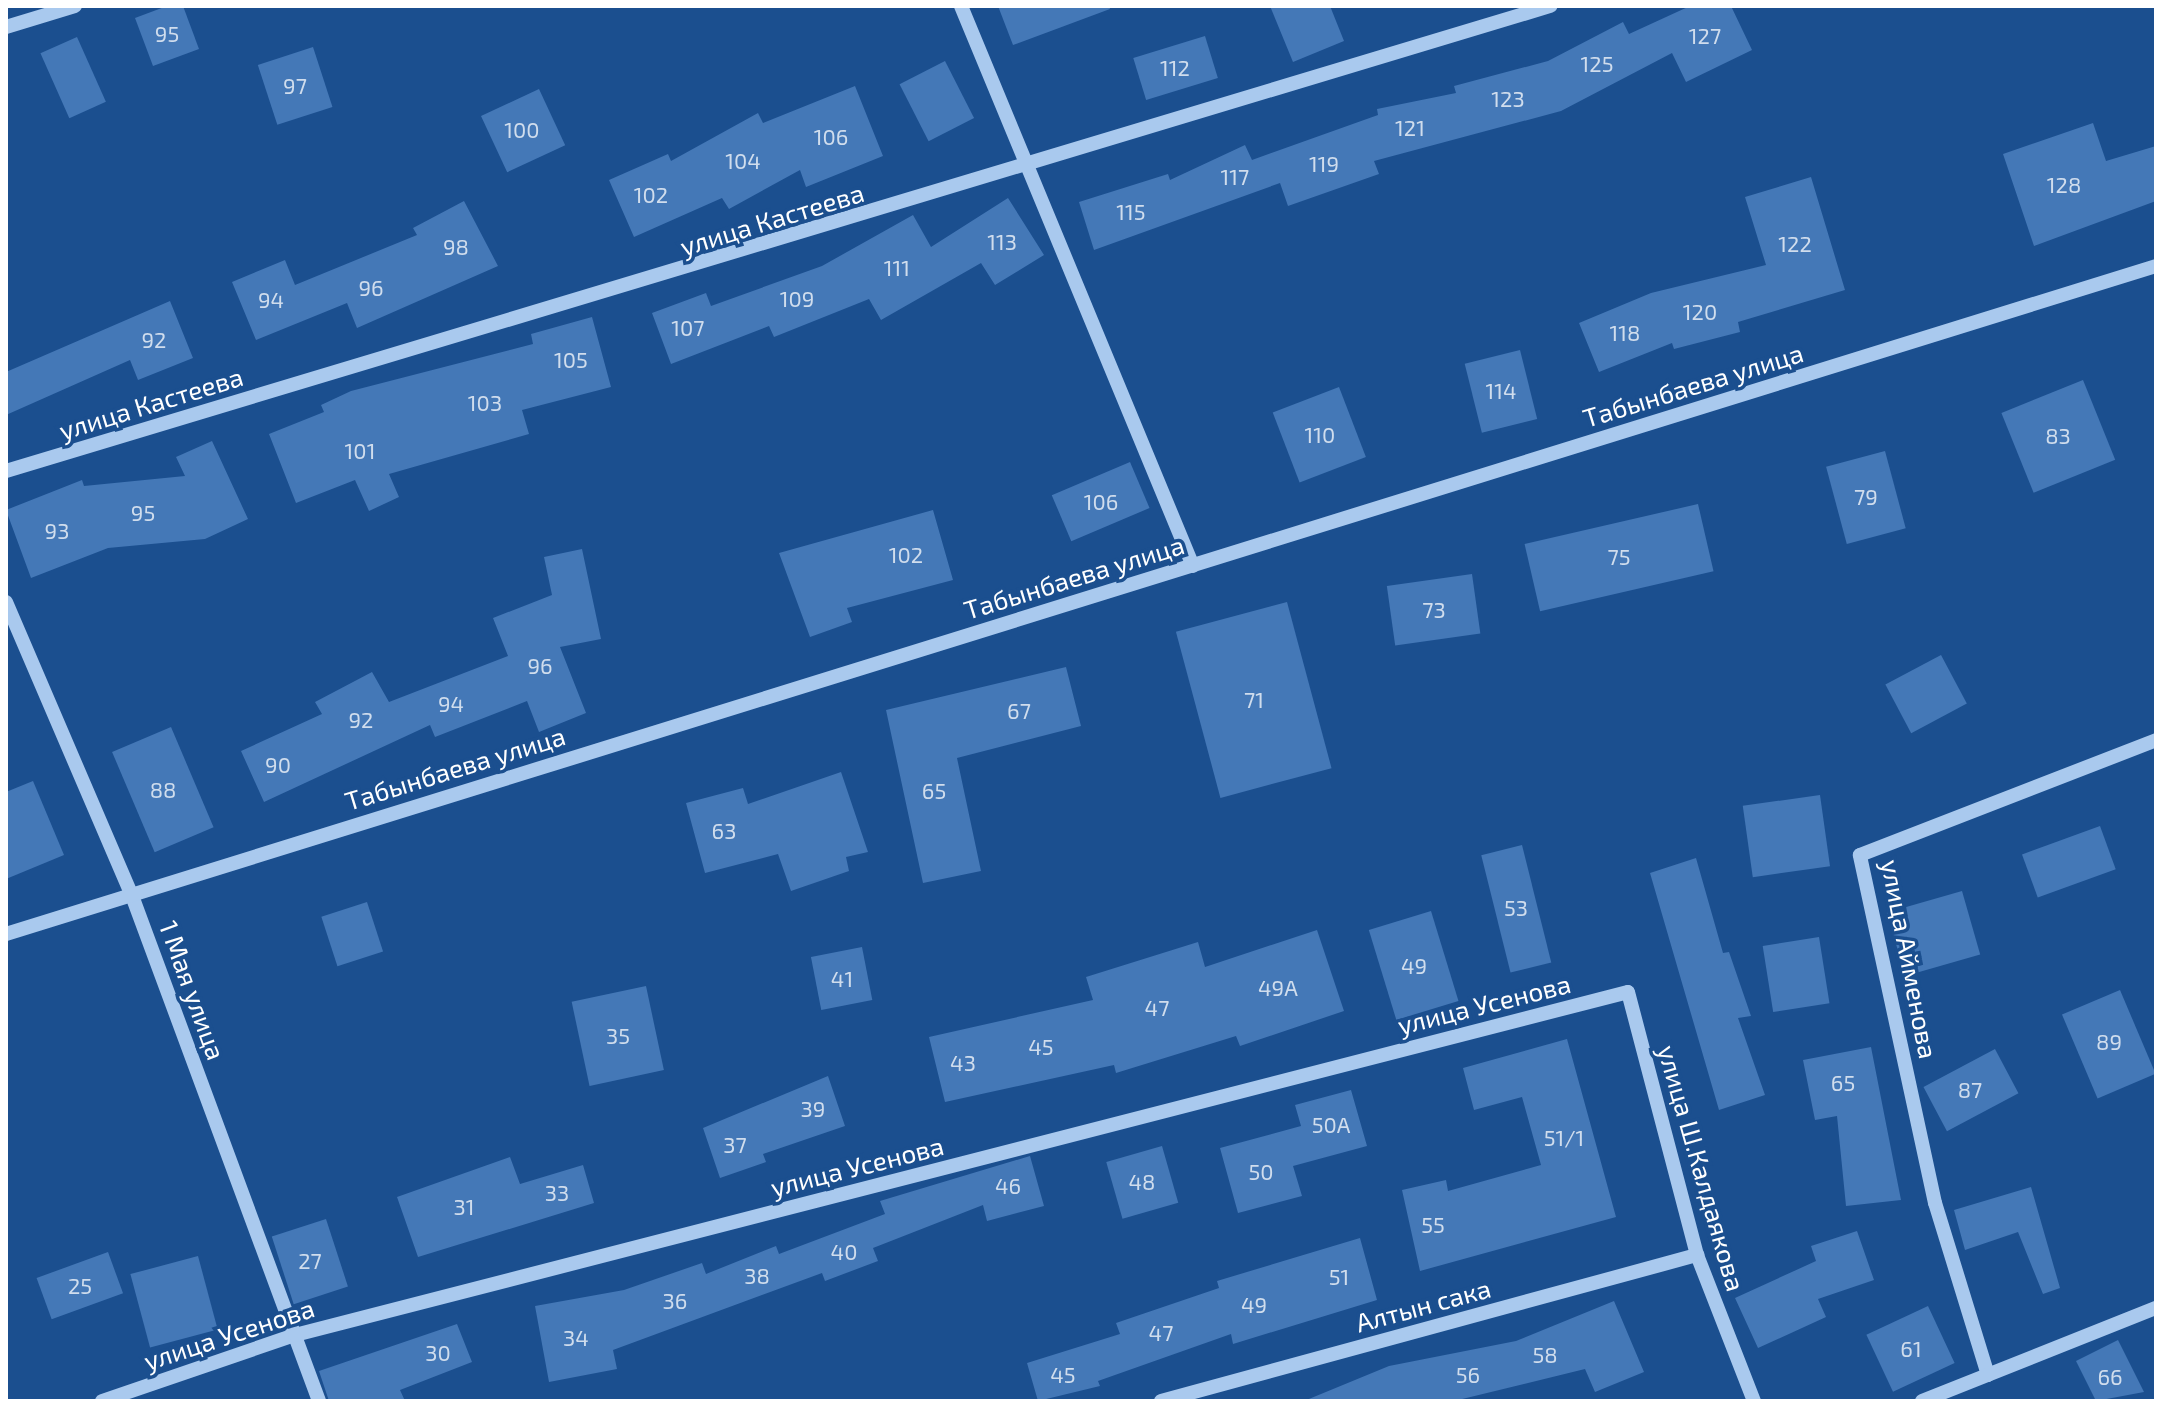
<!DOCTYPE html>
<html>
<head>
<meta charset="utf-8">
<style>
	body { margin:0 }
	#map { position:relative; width:2162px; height:1407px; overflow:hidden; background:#1b4f8f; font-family:"Exo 2",sans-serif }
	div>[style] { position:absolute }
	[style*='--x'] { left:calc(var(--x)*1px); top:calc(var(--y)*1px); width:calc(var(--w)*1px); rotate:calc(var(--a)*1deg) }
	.building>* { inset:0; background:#4478b7; transform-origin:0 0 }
	.minor>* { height:14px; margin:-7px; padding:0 7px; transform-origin:7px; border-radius:7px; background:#a9c9ee }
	span { translate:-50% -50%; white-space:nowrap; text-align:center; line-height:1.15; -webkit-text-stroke:7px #1b4f8f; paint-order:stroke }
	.number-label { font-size:22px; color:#d0dded }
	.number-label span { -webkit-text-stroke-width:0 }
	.street-label { font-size:26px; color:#fff }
	.frame { position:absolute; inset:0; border:8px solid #fff; pointer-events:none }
</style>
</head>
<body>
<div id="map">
	<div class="building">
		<div style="clip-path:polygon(167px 6px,183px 6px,199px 49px,153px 66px,135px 18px)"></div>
		<div style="clip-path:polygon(998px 6px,1109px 6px,1110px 9px,1013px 45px)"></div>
		<div style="clip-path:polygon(1270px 6px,1330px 6px,1344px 41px,1293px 62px)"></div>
		<div style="clip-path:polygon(1690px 6px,1731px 6px,1752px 50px,1686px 82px,1672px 53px,1561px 111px,1374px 161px,1379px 174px,1288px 206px,1280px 183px,1094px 250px,1079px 202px,1168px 174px,1170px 180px,1245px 145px,1252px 160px,1378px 115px,1377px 109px,1456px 93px,1454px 86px,1548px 61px,1623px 22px,1629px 34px)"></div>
		<div style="left:1205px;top:36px;width:44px;height:75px;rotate:73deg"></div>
		<div style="left:77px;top:37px;width:71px;height:40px;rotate:66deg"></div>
		<div style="left:313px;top:47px;width:63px;height:58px;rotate:72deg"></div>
		<div style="left:945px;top:61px;width:64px;height:51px;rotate:63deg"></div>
		<div style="clip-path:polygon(855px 86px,883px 156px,806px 187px,800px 170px,729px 209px,722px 198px,634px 237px,609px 180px,668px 154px,671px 161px,758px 113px,763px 123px)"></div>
		<div style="left:539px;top:89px;width:62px;height:64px;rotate:65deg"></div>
		<div style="clip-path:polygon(2093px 123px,2106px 161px,2156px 146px,2156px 201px,2034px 246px,2003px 154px)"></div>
		<div style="clip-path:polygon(1811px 177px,1845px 290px,1738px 322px,1740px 332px,1674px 349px,1672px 343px,1599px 372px,1579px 323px,1651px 293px,1766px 265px,1745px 197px)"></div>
		<div style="clip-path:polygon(1008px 198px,1044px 255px,995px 285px,981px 263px,881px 320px,869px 299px,774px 337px,769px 326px,671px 364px,652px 313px,706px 293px,711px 306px,822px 266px,913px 215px,931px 247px)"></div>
		<div style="clip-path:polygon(464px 201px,498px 266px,357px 328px,347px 303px,256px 340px,232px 282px,285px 260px,295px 285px,417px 235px,413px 228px)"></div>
		<div style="clip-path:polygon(170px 301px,193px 358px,138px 380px,130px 360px,6px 415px,6px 372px)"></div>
		<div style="clip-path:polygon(592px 317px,611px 387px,522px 410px,529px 434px,389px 474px,399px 497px,369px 511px,355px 480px,296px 503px,269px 434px,324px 412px,321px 405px,351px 391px,533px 344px,531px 334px)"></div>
		<div style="left:1520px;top:350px;width:71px;height:57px;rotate:76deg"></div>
		<div style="left:2083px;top:380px;width:86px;height:88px;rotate:68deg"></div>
		<div style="left:1339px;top:387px;width:75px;height:71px;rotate:69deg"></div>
		<div style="clip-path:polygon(212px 441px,248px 519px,205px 539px,108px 548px,31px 578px,6px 510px,82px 480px,84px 486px,185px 476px,176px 457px)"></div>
		<div style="left:1885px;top:451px;width:80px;height:61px;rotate:75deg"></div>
		<div style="left:1130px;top:462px;width:50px;height:85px;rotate:67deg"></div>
		<div style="left:1698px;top:504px;width:69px;height:178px;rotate:77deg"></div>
		<div style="clip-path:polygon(933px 510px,953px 580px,847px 608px,852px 622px,810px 637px,779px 553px)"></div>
		<div style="clip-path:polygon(582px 549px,601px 639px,560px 647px,586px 713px,539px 732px,527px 701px,435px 737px,430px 725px,264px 802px,241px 751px,322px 714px,315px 702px,372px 672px,389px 702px,508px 656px,493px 618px,552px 595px,544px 557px)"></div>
		<div style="left:1472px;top:574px;width:60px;height:86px;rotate:82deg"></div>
		<div style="left:1287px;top:602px;width:172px;height:115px;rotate:75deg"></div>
		<div style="left:1941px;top:655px;width:55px;height:63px;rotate:62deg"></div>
		<div style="clip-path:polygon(1066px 667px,1081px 726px,957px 758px,981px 871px,923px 883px,886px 710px)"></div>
		<div style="left:171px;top:727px;width:109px;height:64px;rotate:67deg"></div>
		<div style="clip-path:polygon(841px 772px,868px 852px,846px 857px,849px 871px,791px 891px,778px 854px,705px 873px,686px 803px,743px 788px,748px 804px)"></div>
		<div style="clip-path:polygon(33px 781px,64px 855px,6px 879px,6px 792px)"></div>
		<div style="left:1820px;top:795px;width:72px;height:78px;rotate:82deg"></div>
		<div style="left:2100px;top:826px;width:46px;height:83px;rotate:70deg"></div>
		<div style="left:1522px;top:845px;width:121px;height:42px;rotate:76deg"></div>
		<div style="clip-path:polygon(1696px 858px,1723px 953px,1729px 952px,1751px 1016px,1738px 1018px,1765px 1095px,1719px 1110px,1650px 873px)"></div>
		<div style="left:1962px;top:891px;width:66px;height:78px;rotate:74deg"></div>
		<div style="left:367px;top:902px;width:52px;height:48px;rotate:72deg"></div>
		<div style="left:1431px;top:911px;width:94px;height:65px;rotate:73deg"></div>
		<div style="clip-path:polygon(1317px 930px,1344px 1011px,1240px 1046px,1236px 1036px,1116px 1073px,1114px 1065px,945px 1102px,929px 1037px,1093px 1000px,1086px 977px,1198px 942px,1205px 967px)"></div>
		<div style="left:1819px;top:937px;width:67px;height:57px;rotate:81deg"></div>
		<div style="left:862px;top:947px;width:54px;height:52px;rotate:79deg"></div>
		<div style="left:646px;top:986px;width:86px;height:76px;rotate:78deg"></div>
		<div style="left:2120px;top:990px;width:91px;height:63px;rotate:67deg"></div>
		<div style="clip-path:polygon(1567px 1039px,1616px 1217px,1420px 1271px,1402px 1190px,1446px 1180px,1448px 1191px,1541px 1165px,1522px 1097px,1474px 1110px,1463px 1068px)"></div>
		<div style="clip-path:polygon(1871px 1047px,1901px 1200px,1846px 1206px,1837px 1116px,1815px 1120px,1803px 1060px)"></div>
		<div style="left:1995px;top:1049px;width:50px;height:81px;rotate:62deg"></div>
		<div style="clip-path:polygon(828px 1076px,845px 1126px,763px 1154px,766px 1162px,720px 1178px,703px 1128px)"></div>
		<div style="clip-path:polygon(1351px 1090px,1367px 1146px,1293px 1166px,1302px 1196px,1238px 1213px,1220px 1148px,1301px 1126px,1295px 1105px)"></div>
		<div style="left:1162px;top:1146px;width:59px;height:58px;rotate:74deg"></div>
		<div style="clip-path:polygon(1030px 1156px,1044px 1206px,987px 1221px,983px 1205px,873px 1248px,878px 1261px,825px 1281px,822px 1273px,613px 1350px,617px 1369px,549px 1382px,535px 1306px,624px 1290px,702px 1263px,706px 1274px,776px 1246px,779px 1254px,885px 1214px,880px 1201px)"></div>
		<div style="clip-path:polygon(510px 1157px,520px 1184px,583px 1165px,594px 1203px,418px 1257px,397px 1197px)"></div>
		<div style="clip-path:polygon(2031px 1187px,2060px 1288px,2043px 1294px,2018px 1232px,1965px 1250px,1954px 1210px)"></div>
		<div style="left:326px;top:1219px;width:71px;height:57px;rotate:72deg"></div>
		<div style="clip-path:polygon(1857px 1231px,1874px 1280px,1818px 1299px,1826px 1317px,1758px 1348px,1735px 1298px,1816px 1261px,1811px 1246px)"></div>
		<div style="clip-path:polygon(1360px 1238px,1377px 1300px,1233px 1344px,1231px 1334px,1098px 1381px,1100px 1386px,1038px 1401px,1027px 1363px,1120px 1334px,1116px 1323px,1219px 1288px,1217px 1281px)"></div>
		<div style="left:108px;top:1252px;width:44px;height:76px;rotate:70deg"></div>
		<div style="left:198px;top:1256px;width:76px;height:70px;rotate:75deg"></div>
		<div style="clip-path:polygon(1614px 1301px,1644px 1372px,1595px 1392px,1585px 1369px,1454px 1401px,1304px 1401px,1389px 1366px,1516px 1341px)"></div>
		<div style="left:1928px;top:1306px;width:63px;height:68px;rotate:65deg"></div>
		<div style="clip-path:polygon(457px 1324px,472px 1362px,400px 1390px,405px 1401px,329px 1401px,319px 1371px)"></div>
		<div style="clip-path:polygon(2118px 1340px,2144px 1392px,2096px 1401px,2076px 1361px)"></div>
	</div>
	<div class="minor">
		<div style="--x:961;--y:6;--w:606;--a:67.5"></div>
		<div style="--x:6;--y:27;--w:72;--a:-16.9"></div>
		<div style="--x:6;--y:471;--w:1613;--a:-16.76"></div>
		<div style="--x:6;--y:602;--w:317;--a:66.8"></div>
		<div style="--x:131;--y:893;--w:542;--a:69.69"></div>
		<div style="--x:6;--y:934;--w:2251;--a:-17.26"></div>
		<div style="--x:1988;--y:1375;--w:180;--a:-107.1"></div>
		<div style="--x:1935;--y:1203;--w:356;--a:-102.2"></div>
		<div style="--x:1860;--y:855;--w:318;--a:-21.2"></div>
		<div style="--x:102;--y:1401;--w:204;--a:-18.9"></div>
		<div style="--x:295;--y:1335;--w:1376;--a:-14.43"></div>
		<div style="--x:1628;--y:992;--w:272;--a:75.3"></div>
		<div style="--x:1697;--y:1255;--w:157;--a:68.7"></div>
		<div style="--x:1161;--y:1401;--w:556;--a:-15.24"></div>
		<div style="--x:1922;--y:1401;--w:252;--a:-21.7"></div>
	</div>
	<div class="number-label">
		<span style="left:167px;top:34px">95</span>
		<span style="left:1705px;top:36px">127</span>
		<span style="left:1597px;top:64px">125</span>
		<span style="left:1175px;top:68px">112</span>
		<span style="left:295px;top:86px">97</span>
		<span style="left:1508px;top:99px">123</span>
		<span style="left:1410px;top:128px">121</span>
		<span style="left:522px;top:130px">100</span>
		<span style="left:831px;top:137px">106</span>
		<span style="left:743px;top:161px">104</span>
		<span style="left:1324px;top:164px">119</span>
		<span style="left:1235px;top:177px">117</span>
		<span style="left:2064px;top:185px">128</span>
		<span style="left:651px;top:195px">102</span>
		<span style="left:1131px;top:212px">115</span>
		<span style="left:1002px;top:242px">113</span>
		<span style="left:1795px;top:244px">122</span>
		<span style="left:456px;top:247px">98</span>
		<span style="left:897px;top:268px">111</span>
		<span style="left:371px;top:288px">96</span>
		<span style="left:797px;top:299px">109</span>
		<span style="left:271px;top:300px">94</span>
		<span style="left:1700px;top:312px">120</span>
		<span style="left:688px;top:328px">107</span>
		<span style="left:1625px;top:333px">118</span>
		<span style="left:154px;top:340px">92</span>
		<span style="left:571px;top:360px">105</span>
		<span style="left:1501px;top:391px">114</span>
		<span style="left:485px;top:403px">103</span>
		<span style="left:1320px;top:435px">110</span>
		<span style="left:2058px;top:436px">83</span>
		<span style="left:360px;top:451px">101</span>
		<span style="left:1866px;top:497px">79</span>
		<span style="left:1101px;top:502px">106</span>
		<span style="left:143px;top:513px">95</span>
		<span style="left:57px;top:531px">93</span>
		<span style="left:906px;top:555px">102</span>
		<span style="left:1619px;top:557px">75</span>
		<span style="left:1434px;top:610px">73</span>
		<span style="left:540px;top:666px">96</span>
		<span style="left:1254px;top:700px">71</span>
		<span style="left:451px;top:704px">94</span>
		<span style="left:1019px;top:711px">67</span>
		<span style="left:361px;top:720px">92</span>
		<span style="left:278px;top:765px">90</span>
		<span style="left:163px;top:790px">88</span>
		<span style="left:934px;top:791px">65</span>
		<span style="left:724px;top:831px">63</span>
		<span style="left:1516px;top:908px">53</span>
		<span style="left:1414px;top:966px">49</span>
		<span style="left:842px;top:979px">41</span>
		<span style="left:1278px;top:988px">49А</span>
		<span style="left:1157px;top:1008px">47</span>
		<span style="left:618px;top:1036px">35</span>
		<span style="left:2109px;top:1042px">89</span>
		<span style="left:1041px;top:1047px">45</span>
		<span style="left:963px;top:1063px">43</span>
		<span style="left:1843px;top:1083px">65</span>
		<span style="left:1970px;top:1090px">87</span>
		<span style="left:813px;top:1109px">39</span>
		<span style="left:1331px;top:1125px">50А</span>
		<span style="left:1564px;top:1138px">51/1</span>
		<span style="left:735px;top:1145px">37</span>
		<span style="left:1261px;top:1172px">50</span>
		<span style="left:1142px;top:1182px">48</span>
		<span style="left:1008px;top:1186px">46</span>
		<span style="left:557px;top:1193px">33</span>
		<span style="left:464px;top:1207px">31</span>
		<span style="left:1433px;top:1225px">55</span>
		<span style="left:844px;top:1252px">40</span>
		<span style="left:310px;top:1261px">27</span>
		<span style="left:757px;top:1276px">38</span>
		<span style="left:1339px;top:1277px">51</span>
		<span style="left:80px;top:1286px">25</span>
		<span style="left:675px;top:1301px">36</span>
		<span style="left:1254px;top:1305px">49</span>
		<span style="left:1161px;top:1333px">47</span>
		<span style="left:576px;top:1338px">34</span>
		<span style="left:1911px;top:1349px">61</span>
		<span style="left:438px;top:1353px">30</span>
		<span style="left:1545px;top:1355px">58</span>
		<span style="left:1063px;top:1375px">45</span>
		<span style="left:1468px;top:1375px">56</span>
		<span style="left:2110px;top:1377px">66</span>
	</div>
	<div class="street-label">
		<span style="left:772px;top:219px;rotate:-17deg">улица Кастеева</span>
		<span style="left:1693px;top:385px;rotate:-17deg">Табынбаева улица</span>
		<span style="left:151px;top:403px;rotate:-17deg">улица Кастеева</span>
		<span style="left:1074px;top:577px;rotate:-17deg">Табынбаева улица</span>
		<span style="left:455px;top:768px;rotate:-17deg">Табынбаева улица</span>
		<span style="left:1910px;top:959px;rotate:79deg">улица Айменова</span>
		<span style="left:193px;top:990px;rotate:70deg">1 Мая улица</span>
		<span style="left:1484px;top:1004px;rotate:-14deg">улица Усенова</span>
		<span style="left:857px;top:1166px;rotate:-14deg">улица Усенова</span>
		<span style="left:1702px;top:1168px;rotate:74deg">улица Ш.Калдаякова</span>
		<span style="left:1423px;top:1305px;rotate:-15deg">Алтын сака</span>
		<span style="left:229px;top:1334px;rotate:-18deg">улица Усенова</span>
	</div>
	<div class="frame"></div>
</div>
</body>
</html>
